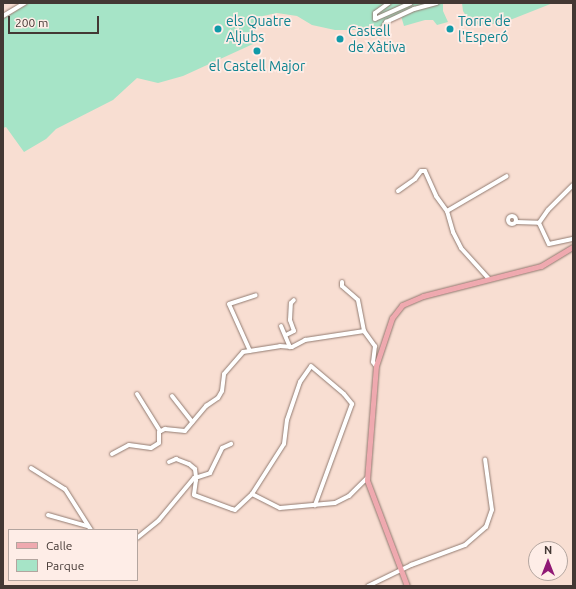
<!DOCTYPE html>
<html>
<head>
<meta charset="utf-8">
<style>
	body { margin:0 }
	#map { position:relative; width:576px; height:589px; overflow:hidden; background:#f8ded2; font-family:Ubuntu,sans-serif }
	div>[style] { position:absolute }
	[style*='--x'] { left:calc(var(--x)*1px); top:calc(var(--y)*1px); width:calc(var(--w)*1px); rotate:calc(var(--a)*1deg) }
	.green>* { inset:0; background:#a6e4c7 }
	.roads { filter:drop-shadow(0 0 1px #927b71) drop-shadow(0 0 1px #927b71) }
	.minor>* { height:4px; margin:-2px; padding:0 2px; transform-origin:2px; border-radius:2px; background:#fff }
	.minor>.ring { margin:-2px; padding:0; box-sizing:content-box; background:none; border:4px solid #fff; border-radius:50% }
	.major>* { height:5px; margin:-2.5px; padding:0 2.5px; transform-origin:2.5px; border-radius:2.5px; background:#efa9af }
	.dots>* { width:11px; height:11px; translate:-50% -50%; box-sizing:border-box; border:2px solid #feede7; border-radius:50% }
	span { translate:-50% -50%; white-space:nowrap; text-align:center; line-height:1.15; -webkit-text-stroke:3.5px #feede7; paint-order:stroke }
	.culture-label { font-size:14px; color:#0d838f }
	.left { translate:0 -50%; text-align:left }
	.frame { position:absolute; inset:0; border:4px solid #433834; pointer-events:none }
	.legend { position:absolute; left:8px; top:529px; width:130px; height:52px; box-sizing:border-box; background:#feede7; border:1px solid #b3a59f; margin:0; padding:5px 7px; list-style:none; font-size:12px; color:#433834 }
	.legend li { display:flex; align-items:center; gap:8px; height:20px }
	.legend b { width:20px; border:1px solid #b3a59f }
	.north { position:absolute; left:528px; top:541px; width:40px; height:40px; box-sizing:border-box; background:#feede7; border:1px solid #b3a59f; border-radius:50%; rotate:0deg; font-size:11px; font-weight:700; line-height:16px; text-align:center; color:#433834 }
	.north::after { content:''; display:block; margin:auto; width:14px; height:18px; background:#901875; clip-path:polygon(50% 0,100% 100%,50% 72%,0 100%) }
	.scale { position:absolute; left:8px; top:16px; width:91px; height:18px; box-sizing:border-box; border:2px solid #433834; border-top:0; padding-left:5px; font-size:12px; line-height:14px; white-space:nowrap; color:#433834; -webkit-text-stroke:3px #feede7; paint-order:stroke }
</style>
</head>
<body>
<div id="map">
	<div class="green">
		<div style="clip-path:polygon(29px 3px,443px 3px,443px 11px,448px 22px,437px 25px,433px 20px,425px 20px,404px 26px,401px 16px,390px 19px,378px 30px,335px 30px,312px 25px,297px 16px,277px 13px,263px 16px,262px 24px,253px 32px,253px 44px,183px 76px,158px 83px,137px 78px,113px 100px,56px 129px,46px 139px,24px 152px,6px 127px,3px 128px,3px 19px)"></div>
		<div style="clip-path:polygon(462px 3px,553px 3px,510px 20px,488px 25px,471px 24px,463px 11px)"></div>
	</div>
	<div class="roads">
		<div class="minor">
			<div style="--x:389;--y:3;--w:17;--a:144"></div>
			<div style="--x:375;--y:13;--w:6;--a:90"></div>
			<div style="--x:375;--y:19;--w:39;--a:-24"></div>
			<div style="--x:3;--y:16;--w:26;--a:-31"></div>
			<div style="--x:380;--y:33;--w:13;--a:-61"></div>
			<div style="--x:386;--y:22;--w:31;--a:-25"></div>
			<div style="--x:414;--y:9;--w:24;--a:-15"></div>
			<div style="--x:573;--y:185;--w:35;--a:135"></div>
			<div style="--x:548;--y:210;--w:16;--a:125"></div>
			<div style="--x:539;--y:223;--w:23;--a:65"></div>
			<div style="--x:549;--y:244;--w:25;--a:-12"></div>
			<div style="--x:398;--y:191;--w:21;--a:-35"></div>
			<div style="--x:415;--y:179;--w:10;--a:-53"></div>
			<div style="--x:421;--y:171;--w:4;--a:0"></div>
			<div style="--x:425;--y:171;--w:27;--a:66"></div>
			<div style="--x:436;--y:196;--w:19;--a:54"></div>
			<div style="--x:447;--y:211;--w:22;--a:74"></div>
			<div style="--x:453;--y:232;--w:18;--a:63"></div>
			<div style="--x:461;--y:248;--w:42;--a:47.9"></div>
			<div style="--x:447;--y:211;--w:69;--a:-30.3"></div>
			<div class="ring" style="left:508px;top:216px;width:4px;height:4px"></div>
			<div style="--x:516;--y:222;--w:23;--a:2"></div>
			<div style="--x:342;--y:282;--w:4;--a:90"></div>
			<div style="--x:342;--y:286;--w:21;--a:41"></div>
			<div style="--x:358;--y:300;--w:32;--a:79"></div>
			<div style="--x:281;--y:326;--w:23;--a:67"></div>
			<div style="--x:286;--y:335;--w:9;--a:-27"></div>
			<div style="--x:294;--y:331;--w:12;--a:-110"></div>
			<div style="--x:290;--y:320;--w:17;--a:-87"></div>
			<div style="--x:291;--y:303;--w:4;--a:-45"></div>
			<div style="--x:250;--y:351;--w:51;--a:-114.1"></div>
			<div style="--x:229;--y:304;--w:28;--a:-18"></div>
			<div style="--x:137;--y:394;--w:44;--a:58.1"></div>
			<div style="--x:172;--y:396;--w:33;--a:52"></div>
			<div style="--x:112;--y:454;--w:19;--a:-28"></div>
			<div style="--x:129;--y:445;--w:22;--a:8"></div>
			<div style="--x:151;--y:448;--w:9;--a:-32"></div>
			<div style="--x:159;--y:443;--w:11;--a:-90"></div>
			<div style="--x:159;--y:432;--w:7;--a:-27"></div>
			<div style="--x:165;--y:429;--w:20;--a:6"></div>
			<div style="--x:185;--y:431;--w:33;--a:-50"></div>
			<div style="--x:206;--y:406;--w:14;--a:-34"></div>
			<div style="--x:218;--y:398;--w:8;--a:-60"></div>
			<div style="--x:222;--y:391;--w:17;--a:-83"></div>
			<div style="--x:224;--y:374;--w:29;--a:-49"></div>
			<div style="--x:243;--y:352;--w:37;--a:-9"></div>
			<div style="--x:280;--y:346;--w:12;--a:5"></div>
			<div style="--x:292;--y:347;--w:15;--a:-28"></div>
			<div style="--x:305;--y:340;--w:60;--a:-8.7"></div>
			<div style="--x:364;--y:331;--w:19;--a:54"></div>
			<div style="--x:375;--y:346;--w:16;--a:97"></div>
			<div style="--x:373;--y:362;--w:5;--a:53"></div>
			<div style="--x:169;--y:462;--w:8;--a:-23"></div>
			<div style="--x:176;--y:459;--w:14;--a:21"></div>
			<div style="--x:189;--y:464;--w:8;--a:40"></div>
			<div style="--x:195;--y:469;--w:8;--a:83"></div>
			<div style="--x:31;--y:468;--w:40;--a:32"></div>
			<div style="--x:65;--y:489;--w:49;--a:57.6"></div>
			<div style="--x:195;--y:478;--w:16;--a:-18"></div>
			<div style="--x:210;--y:473;--w:28;--a:-64"></div>
			<div style="--x:222;--y:448;--w:10;--a:-24"></div>
			<div style="--x:252;--y:494;--w:31;--a:27"></div>
			<div style="--x:280;--y:508;--w:55;--a:-5.2"></div>
			<div style="--x:335;--y:503;--w:16;--a:-27"></div>
			<div style="--x:349;--y:496;--w:25;--a:-45"></div>
			<div style="--x:48;--y:515;--w:41;--a:15.8"></div>
			<div style="--x:137;--y:538;--w:28;--a:-39"></div>
			<div style="--x:159;--y:520;--w:55;--a:-50.2"></div>
			<div style="--x:194;--y:478;--w:3;--a:45"></div>
			<div style="--x:196;--y:480;--w:15;--a:98"></div>
			<div style="--x:194;--y:495;--w:40;--a:20.2"></div>
			<div style="--x:232;--y:509;--w:3;--a:18"></div>
			<div style="--x:235;--y:510;--w:23;--a:-43"></div>
			<div style="--x:252;--y:494;--w:59;--a:-57.4"></div>
			<div style="--x:284;--y:444;--w:24;--a:-83"></div>
			<div style="--x:287;--y:420;--w:40;--a:-71.1"></div>
			<div style="--x:300;--y:382;--w:19;--a:-55"></div>
			<div style="--x:311;--y:366;--w:43;--a:40.3"></div>
			<div style="--x:344;--y:394;--w:13;--a:51"></div>
			<div style="--x:352;--y:404;--w:108;--a:110.1"></div>
			<div style="--x:368;--y:586;--w:48;--a:-26"></div>
			<div style="--x:411;--y:565;--w:58;--a:-20.3"></div>
			<div style="--x:465;--y:545;--w:28;--a:-41"></div>
			<div style="--x:486;--y:527;--w:18;--a:-71"></div>
			<div style="--x:492;--y:510;--w:51;--a:-97.8"></div>
		</div>
		<div class="major">
			<div style="--x:407;--y:586;--w:113;--a:-110.7"></div>
			<div style="--x:367;--y:480;--w:114;--a:-85.5"></div>
			<div style="--x:376;--y:366;--w:51;--a:-71.6"></div>
			<div style="--x:392;--y:318;--w:16;--a:-52"></div>
			<div style="--x:402;--y:305;--w:23;--a:-23"></div>
			<div style="--x:423;--y:296;--w:122;--a:-14.3"></div>
			<div style="--x:541;--y:266;--w:37;--a:-31"></div>
		</div>
	</div>
	<div class="dots">
		<div style="left:218px;top:29px;background:#0f9aa8"></div>
		<div style="left:450px;top:29px;background:#0f9aa8"></div>
		<div style="left:340px;top:39px;background:#0f9aa8"></div>
		<div style="left:257px;top:51px;background:#0f9aa8"></div>
	</div>
	<div class="culture-label">
		<span class="left" style="left:226px;top:29px">els Quatre<br>Aljubs</span>
		<span class="left" style="left:458px;top:29px">Torre de<br>l'Esperó</span>
		<span class="left" style="left:348px;top:39px">Castell<br>de Xàtiva</span>
		<span style="left:257px;top:66px">el Castell Major</span>
	</div>
	<div class="frame"></div>
	<ul class="legend">
	<li><b style="height:5px;background:#efa9af"></b>Calle</li>
	<li><b style="height:11px;background:#a6e4c7"></b>Parque</li>
	</ul>
	<div class="north">N</div>
	<div class="scale">200 m</div>
</div>
</body>
</html>
